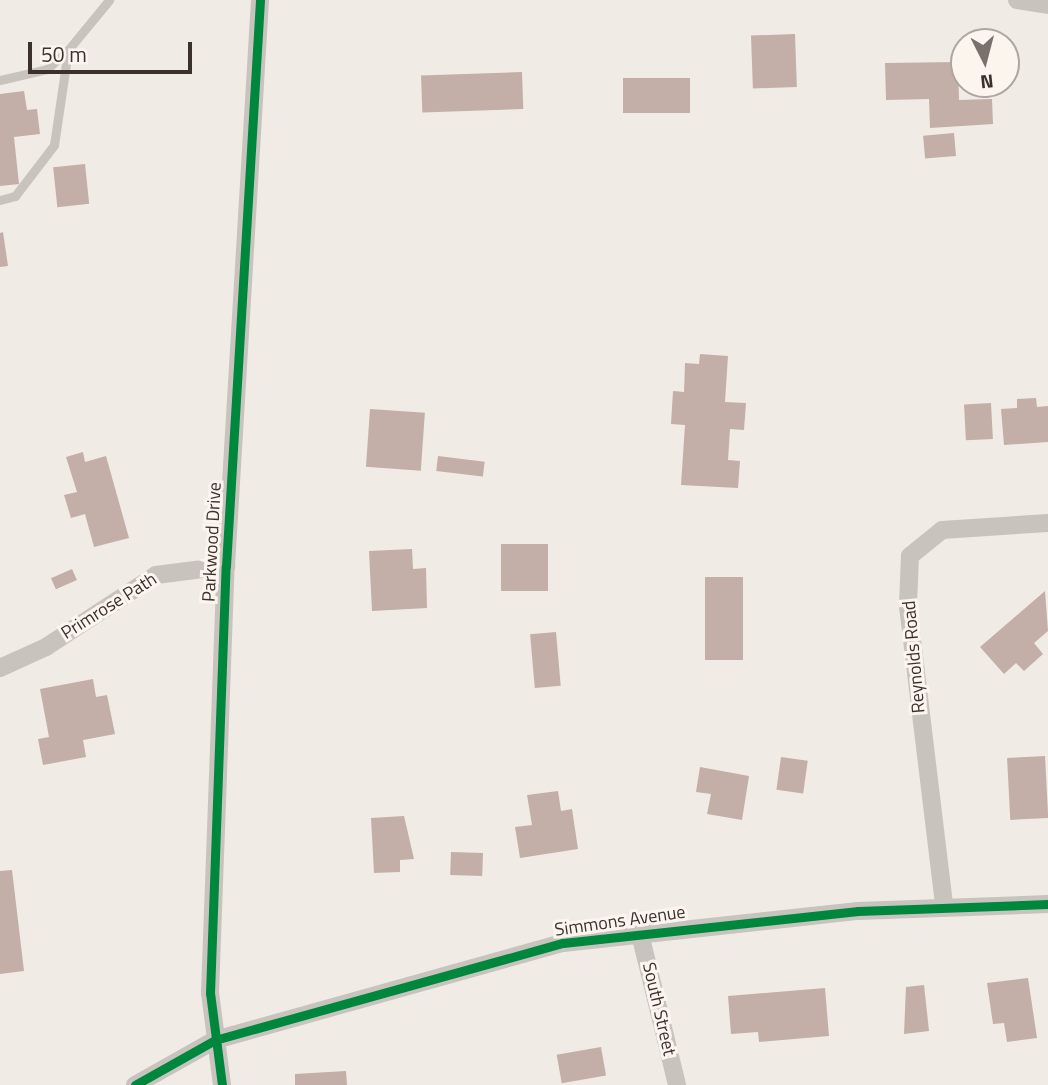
<!DOCTYPE html>
<html>
<head>
<meta charset="utf-8">
<style>
	body { margin:0 }
	#map { position:relative; width:1048px; height:1085px; overflow:hidden; background:#f0ebe5; font-family:"Titillium Web",sans-serif }
	div>[style] { position:absolute }
	[style*='--x'] { left:calc(var(--x)*1px); top:calc(var(--y)*1px); width:calc(var(--w)*1px); rotate:calc(var(--a)*1deg) }
	.building>* { inset:0; background:#c3afa7; transform-origin:0 0 }
	.lane>* { height:9px; margin:-4.5px; padding:0 4.5px; transform-origin:4.5px; border-radius:4.5px; background:#c9c3be }
	.street>* { height:18px; margin:-9px; padding:0 9px; transform-origin:9px; border-radius:9px; background:#c9c3be }
	.cycleway>* { height:9px; margin:-4.5px; padding:0 4.5px; transform-origin:4.5px; border-radius:4.5px; background:#00873e }
	span { translate:-50% -50%; white-space:nowrap; text-align:center; line-height:1.15; -webkit-text-stroke:6px #fbf5ee; paint-order:stroke }
	.street-label { font-size:18px; color:#3b302b }
	.north { position:absolute; left:950px; top:28px; width:70px; height:70px; box-sizing:border-box; background:#fbf5ee; border:2px solid #aea6a0; border-radius:50%; rotate:174deg; font-size:19px; font-weight:700; line-height:28px; text-align:center; color:#3b302b }
	.north::after { content:''; display:block; margin:auto; width:24px; height:32px; background:#7a716c; clip-path:polygon(50% 0,100% 100%,50% 72%,0 100%) }
	.scale { position:absolute; left:28px; top:42px; width:164px; height:32px; box-sizing:border-box; border:4px solid #3b302b; border-top:0; padding-left:9px; font-size:21px; line-height:24px; white-space:nowrap; color:#3b302b; -webkit-text-stroke:5px #fbf5ee; paint-order:stroke }
</style>
</head>
<body>
<div id="map">
	<div class="building">
		<div style="left:795px;top:34px;width:53px;height:44px;rotate:88deg"></div>
		<div style="clip-path:polygon(958px 62px,959px 100px,992px 99px,993px 124px,930px 128px,929px 99px,886px 100px,885px 63px)"></div>
		<div style="left:522px;top:72px;width:37px;height:101px;rotate:88deg"></div>
		<div style="left:623px;top:78px;width:67px;height:35px"></div>
		<div style="clip-path:polygon(24px 91px,27px 110px,37px 109px,40px 134px,14px 137px,19px 184px,0 186px,0 94px)"></div>
		<div style="left:954px;top:133px;width:23px;height:31px;rotate:85deg"></div>
		<div style="left:85px;top:164px;width:40px;height:32px;rotate:84deg"></div>
		<div style="clip-path:polygon(3px 232px,8px 266px,0 267px,0 233px)"></div>
		<div style="clip-path:polygon(700px 354px,728px 356px,725px 402px,746px 403px,744px 430px,730px 429px,728px 460px,740px 461px,738px 488px,681px 485px,685px 425px,671px 424px,673px 391px,684px 392px,685px 363px,699px 364px)"></div>
		<div style="clip-path:polygon(1036px 398px,1037px 407px,1048px 406px,1048px 442px,1004px 445px,1001px 409px,1017px 408px,1017px 399px)"></div>
		<div style="left:991px;top:403px;width:36px;height:27px;rotate:87deg"></div>
		<div style="left:370px;top:409px;width:55px;height:58px;rotate:4deg"></div>
		<div style="clip-path:polygon(83px 452px,85px 462px,106px 456px,129px 538px,94px 547px,85px 514px,71px 518px,64px 495px,77px 492px,66px 457px)"></div>
		<div style="left:438px;top:456px;width:47px;height:15px;rotate:7deg"></div>
		<div style="left:501px;top:544px;width:47px;height:47px"></div>
		<div style="clip-path:polygon(412px 549px,413px 569px,426px 568px,427px 608px,372px 611px,369px 551px)"></div>
		<div style="left:72px;top:569px;width:12px;height:23px;rotate:66deg"></div>
		<div style="left:705px;top:577px;width:38px;height:83px"></div>
		<div style="clip-path:polygon(1045px 591px,1048px 631px,1034px 643px,1043px 654px,1024px 671px,1016px 663px,1004px 674px,980px 647px)"></div>
		<div style="left:556px;top:632px;width:54px;height:26px;rotate:85deg"></div>
		<div style="clip-path:polygon(93px 679px,96px 697px,107px 695px,115px 734px,83px 740px,86px 757px,43px 765px,38px 739px,49px 737px,40px 689px)"></div>
		<div style="left:1045px;top:756px;width:62px;height:38px;rotate:87deg"></div>
		<div style="left:781px;top:757px;width:27px;height:33px;rotate:8deg"></div>
		<div style="clip-path:polygon(700px 767px,749px 776px,742px 820px,707px 814px,711px 794px,696px 792px)"></div>
		<div style="clip-path:polygon(558px 791px,561px 811px,572px 809px,578px 849px,520px 858px,515px 827px,532px 825px,527px 795px)"></div>
		<div style="clip-path:polygon(404px 816px,414px 859px,400px 860px,400px 872px,374px 873px,371px 818px)"></div>
		<div style="left:451px;top:852px;width:32px;height:23px;rotate:2deg"></div>
		<div style="clip-path:polygon(12px 870px,24px 971px,0 974px,0 871px)"></div>
		<div style="clip-path:polygon(1028px 978px,1037px 1038px,1007px 1042px,1004px 1023px,993px 1024px,987px 983px)"></div>
		<div style="clip-path:polygon(924px 985px,929px 1031px,904px 1034px,906px 987px)"></div>
		<div style="clip-path:polygon(825px 988px,829px 1036px,759px 1042px,758px 1032px,731px 1034px,728px 996px)"></div>
		<div style="left:601px;top:1047px;width:29px;height:45px;rotate:80deg"></div>
		<div style="clip-path:polygon(346px 1071px,347px 1085px,295px 1085px,295px 1074px)"></div>
	</div>
	<div class="lane">
		<div style="--x:0;--y:80;--w:48;--a:-13.2"></div>
		<div style="--x:47;--y:69;--w:28;--a:-42"></div>
		<div style="--x:0;--y:200;--w:16;--a:-15"></div>
		<div style="--x:15;--y:196;--w:64;--a:-52.6"></div>
		<div style="--x:54;--y:145;--w:96;--a:-81.6"></div>
		<div style="--x:68;--y:50;--w:65;--a:-50.6"></div>
	</div>
	<div class="street">
		<div style="--x:1017;--y:0;--w:31;--a:9"></div>
		<div style="--x:0;--y:668;--w:51;--a:-24.5"></div>
		<div style="--x:46;--y:647;--w:131;--a:-33.2"></div>
		<div style="--x:156;--y:575;--w:71;--a:-7.3"></div>
		<div style="--x:944;--y:904;--w:301;--a:-96.9"></div>
		<div style="--x:908;--y:605;--w:49;--a:-87.7"></div>
		<div style="--x:910;--y:556;--w:41;--a:-39.1"></div>
		<div style="--x:942;--y:530;--w:106;--a:-3.8"></div>
		<div style="--x:640;--y:934;--w:155;--a:76.2"></div>
		<div style="--x:135;--y:1085;--w:92;--a:-29.4"></div>
		<div style="--x:215;--y:1040;--w:361;--a:-15.6"></div>
		<div style="--x:563;--y:943;--w:297;--a:-6.2"></div>
		<div style="--x:858;--y:911;--w:190;--a:-2.1"></div>
		<div style="--x:222;--y:1085;--w:93;--a:-97.4"></div>
		<div style="--x:210;--y:993;--w:427;--a:-87.9"></div>
		<div style="--x:226;--y:566;--w:567;--a:-86.56"></div>
	</div>
	<div class="cycleway">
		<div style="--x:135;--y:1085;--w:92;--a:-29.4"></div>
		<div style="--x:215;--y:1040;--w:361;--a:-15.6"></div>
		<div style="--x:563;--y:943;--w:297;--a:-6.2"></div>
		<div style="--x:858;--y:911;--w:190;--a:-2.1"></div>
		<div style="--x:222;--y:1085;--w:93;--a:-97.4"></div>
		<div style="--x:210;--y:993;--w:427;--a:-87.9"></div>
		<div style="--x:226;--y:566;--w:567;--a:-86.56"></div>
	</div>
	<div class="street-label">
		<span style="left:212px;top:542px;rotate:-87deg">Parkwood Drive</span>
		<span style="left:109px;top:606px;rotate:-32deg">Primrose Path</span>
		<span style="left:914px;top:657px;rotate:-95deg">Reynolds Road</span>
		<span style="left:620px;top:921px;rotate:-8deg">Simmons Avenue</span>
		<span style="left:659px;top:1009px;rotate:77deg">South Street</span>
	</div>
	<div class="north">N</div>
	<div class="scale">50 m</div>
</div>
</body>
</html>
